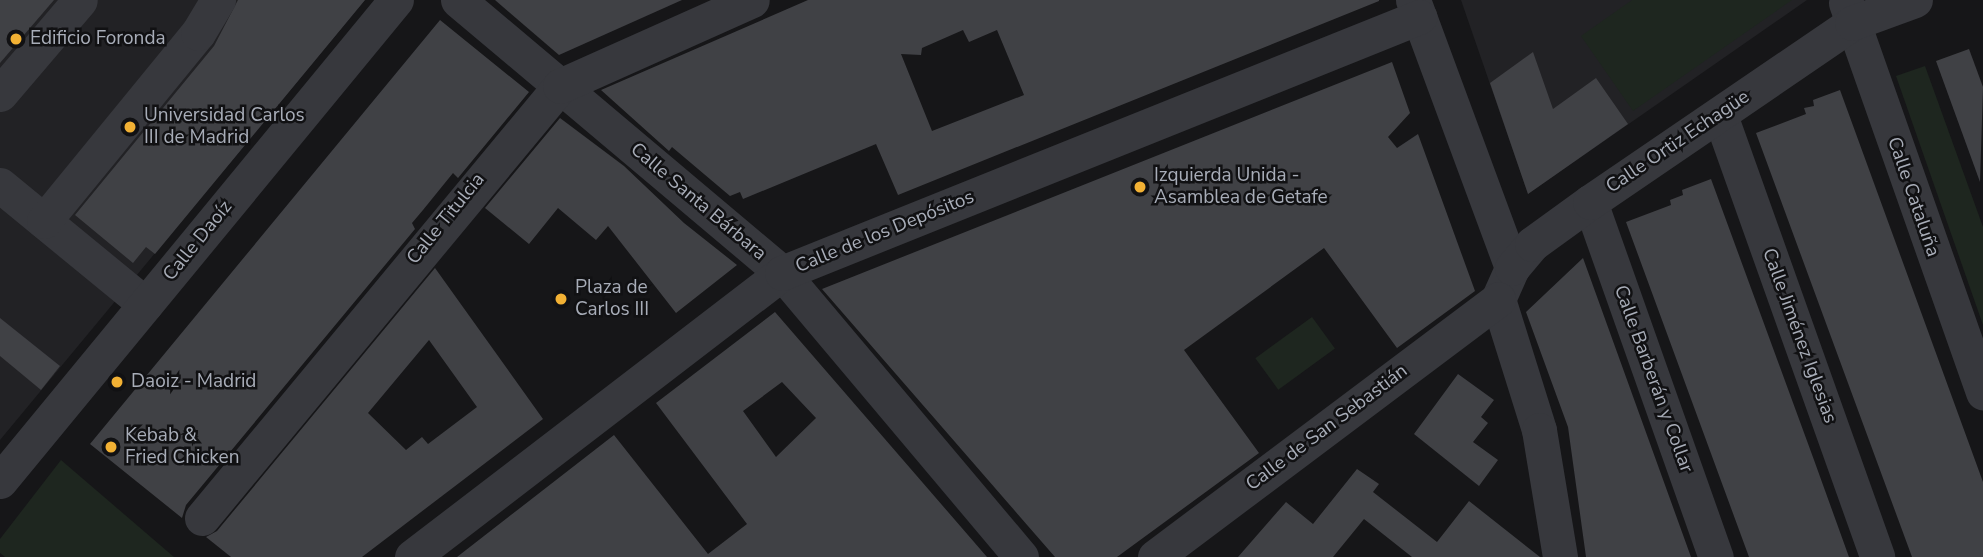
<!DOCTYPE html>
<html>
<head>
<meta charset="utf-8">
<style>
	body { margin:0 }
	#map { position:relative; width:1983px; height:557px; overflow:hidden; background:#161618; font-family:"Nunito Sans",sans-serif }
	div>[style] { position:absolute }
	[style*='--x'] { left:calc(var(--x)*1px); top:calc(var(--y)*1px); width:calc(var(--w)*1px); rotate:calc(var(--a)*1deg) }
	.built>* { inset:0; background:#222225 }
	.green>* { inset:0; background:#1e261f; transform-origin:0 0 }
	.building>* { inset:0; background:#404145 }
	.street>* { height:35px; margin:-17.5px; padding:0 17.5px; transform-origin:17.5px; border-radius:17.5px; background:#37383d }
	.dots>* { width:19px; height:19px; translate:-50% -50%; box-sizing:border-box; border:4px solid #111113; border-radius:50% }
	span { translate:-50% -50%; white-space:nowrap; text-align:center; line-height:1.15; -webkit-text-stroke:5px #111113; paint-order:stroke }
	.poi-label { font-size:19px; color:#a8adb8 }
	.left { translate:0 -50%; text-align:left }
	.street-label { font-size:19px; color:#a8adb8 }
</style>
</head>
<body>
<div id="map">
	<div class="built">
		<div style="clip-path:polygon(0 0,365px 0,0 440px)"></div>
		<div style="clip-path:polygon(1461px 0,1807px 0,1528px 194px)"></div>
	</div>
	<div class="green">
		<div style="clip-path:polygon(1632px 0,1792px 0,1633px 111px,1581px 36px)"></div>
		<div style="clip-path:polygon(1925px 66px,1983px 227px,1983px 325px,1896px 76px)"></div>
		<div style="left:1312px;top:317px;width:39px;height:70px;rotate:54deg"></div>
		<div style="clip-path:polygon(61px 460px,174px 557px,5px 557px,0 553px,0 539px)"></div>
	</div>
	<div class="building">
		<div style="clip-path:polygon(0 0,54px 0,0 63px)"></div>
		<div style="clip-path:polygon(238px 0,365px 0,155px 254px,146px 247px,133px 263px,75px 215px,214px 46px)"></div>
		<div style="clip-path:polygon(495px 0,682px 0,559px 55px)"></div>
		<div style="clip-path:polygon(evenodd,808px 0,1379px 0,1379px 1px,898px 195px,876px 144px,743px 199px,740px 192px,730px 196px,672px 147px,669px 151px,601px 90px,808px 0,963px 30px,969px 42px,997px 30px,1024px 95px,932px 131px,901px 54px,921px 55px,922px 48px,963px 30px)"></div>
		<div style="clip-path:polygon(440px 20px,529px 92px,458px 178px,453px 173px,423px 210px,412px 223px,415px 229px,186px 505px,182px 518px,90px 444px)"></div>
		<div style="clip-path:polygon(1969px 49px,1983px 87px,1980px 182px,1936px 61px)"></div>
		<div style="clip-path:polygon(1533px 52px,1553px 109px,1596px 78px,1628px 124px,1528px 194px,1490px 83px)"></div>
		<div style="clip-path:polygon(1392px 62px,1410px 113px,1388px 137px,1397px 148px,1418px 134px,1475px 291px,1397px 348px,1324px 248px,1184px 350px,1259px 453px,1117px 557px,1055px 557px,822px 289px)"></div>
		<div style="clip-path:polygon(1840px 90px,1983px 482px,1983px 557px,1912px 557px,1756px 133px,1806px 114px,1804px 108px,1814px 106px,1813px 100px)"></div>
		<div style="clip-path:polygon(560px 118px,624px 166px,684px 223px,737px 265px,676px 313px,608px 226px,596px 240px,558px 208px,529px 244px,485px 208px)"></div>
		<div style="clip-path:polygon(1711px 179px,1814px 460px,1849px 557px,1749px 557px,1626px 222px,1671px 205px,1670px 200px,1683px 195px,1682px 190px)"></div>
		<div style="clip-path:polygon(1583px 258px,1635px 402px,1691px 557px,1586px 557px,1568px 427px,1526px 312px)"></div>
		<div style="clip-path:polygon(evenodd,435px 268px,543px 419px,362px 557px,231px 557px,206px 537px,217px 531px,435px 268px,429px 340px,477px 407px,428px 444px,422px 437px,406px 450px,368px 413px,429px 340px)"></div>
		<div style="clip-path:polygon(evenodd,775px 312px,987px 557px,457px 557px,614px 435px,708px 554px,747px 524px,656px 403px,775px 312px,782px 382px,816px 418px,776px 457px,743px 411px,782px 382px)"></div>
		<div style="clip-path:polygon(0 318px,60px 366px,41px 390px,0 356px)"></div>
		<div style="clip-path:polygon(1458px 374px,1494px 400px,1481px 417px,1488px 423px,1473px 442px,1498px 460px,1479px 486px,1414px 434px)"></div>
		<div style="clip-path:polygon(1357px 469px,1379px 484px,1373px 492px,1437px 542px,1469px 501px,1540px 557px,1412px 557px,1364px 519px,1333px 557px,1238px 557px,1286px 502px,1313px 524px)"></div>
	</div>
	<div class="street">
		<div style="--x:458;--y:0;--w:424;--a:40.1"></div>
		<div style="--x:782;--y:273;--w:371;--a:49.9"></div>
		<div style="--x:1413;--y:0;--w:286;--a:69.7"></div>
		<div style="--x:1512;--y:268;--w:34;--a:114"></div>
		<div style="--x:1498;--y:299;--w:137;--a:72.6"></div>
		<div style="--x:1539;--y:430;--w:129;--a:80.6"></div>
		<div style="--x:1846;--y:3;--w:413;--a:70.6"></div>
		<div style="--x:0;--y:94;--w:123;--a:-49.6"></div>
		<div style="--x:1720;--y:115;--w:469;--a:70.4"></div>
		<div style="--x:0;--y:185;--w:188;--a:39.4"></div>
		<div style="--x:1590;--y:202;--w:377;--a:70.5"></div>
		<div style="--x:44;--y:221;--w:243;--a:-50.7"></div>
		<div style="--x:198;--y:33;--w:39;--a:-59"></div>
		<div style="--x:1512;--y:268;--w:31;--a:-50"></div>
		<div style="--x:1532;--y:244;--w:72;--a:-35.9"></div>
		<div style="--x:1590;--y:202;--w:317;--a:-34.3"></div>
		<div style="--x:1852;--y:23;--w:67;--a:-20.1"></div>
		<div style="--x:0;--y:481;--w:623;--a:-50.54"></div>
		<div style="--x:202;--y:518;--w:561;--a:-50.35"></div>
		<div style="--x:560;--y:86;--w:210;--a:-24.1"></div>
		<div style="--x:412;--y:557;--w:466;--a:-37.5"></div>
		<div style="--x:782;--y:273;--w:687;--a:-21.89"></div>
		<div style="--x:1155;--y:557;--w:429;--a:-36.9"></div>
	</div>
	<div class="dots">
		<div style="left:16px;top:39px;background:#f2b134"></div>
		<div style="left:130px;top:127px;background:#f2b134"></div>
		<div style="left:1140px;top:187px;background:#f2b134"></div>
		<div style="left:561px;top:299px;background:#f2b134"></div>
		<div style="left:117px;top:382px;background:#f2b134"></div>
		<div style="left:111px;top:447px;background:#f2b134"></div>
	</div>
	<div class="poi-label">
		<span class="left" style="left:30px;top:39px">Edificio Foronda</span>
		<span class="left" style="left:144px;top:127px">Universidad Carlos<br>III de Madrid</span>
		<span class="left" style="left:1154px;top:187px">Izquierda Unida -<br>Asamblea de Getafe</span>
		<span class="left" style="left:575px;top:299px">Plaza de<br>Carlos III</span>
		<span class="left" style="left:131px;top:382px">Daoiz - Madrid</span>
		<span class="left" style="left:125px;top:447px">Kebab &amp;<br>Fried Chicken</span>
	</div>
	<div class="street-label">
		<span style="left:1678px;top:142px;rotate:-34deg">Calle Ortiz Echagüe</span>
		<span style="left:1913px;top:197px;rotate:71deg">Calle Cataluña</span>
		<span style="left:698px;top:202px;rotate:40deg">Calle Santa Bárbara</span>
		<span style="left:446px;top:219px;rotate:-51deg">Calle Titulcia</span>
		<span style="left:885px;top:232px;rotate:-22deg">Calle de los Depósitos</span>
		<span style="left:198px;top:241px;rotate:-51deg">Calle Daoíz</span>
		<span style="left:1799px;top:336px;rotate:70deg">Calle Jiménez Iglesias</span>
		<span style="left:1653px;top:379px;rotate:70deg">Calle Barberán y Collar</span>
		<span style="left:1327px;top:428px;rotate:-37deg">Calle de San Sebastián</span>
	</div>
</div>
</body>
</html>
